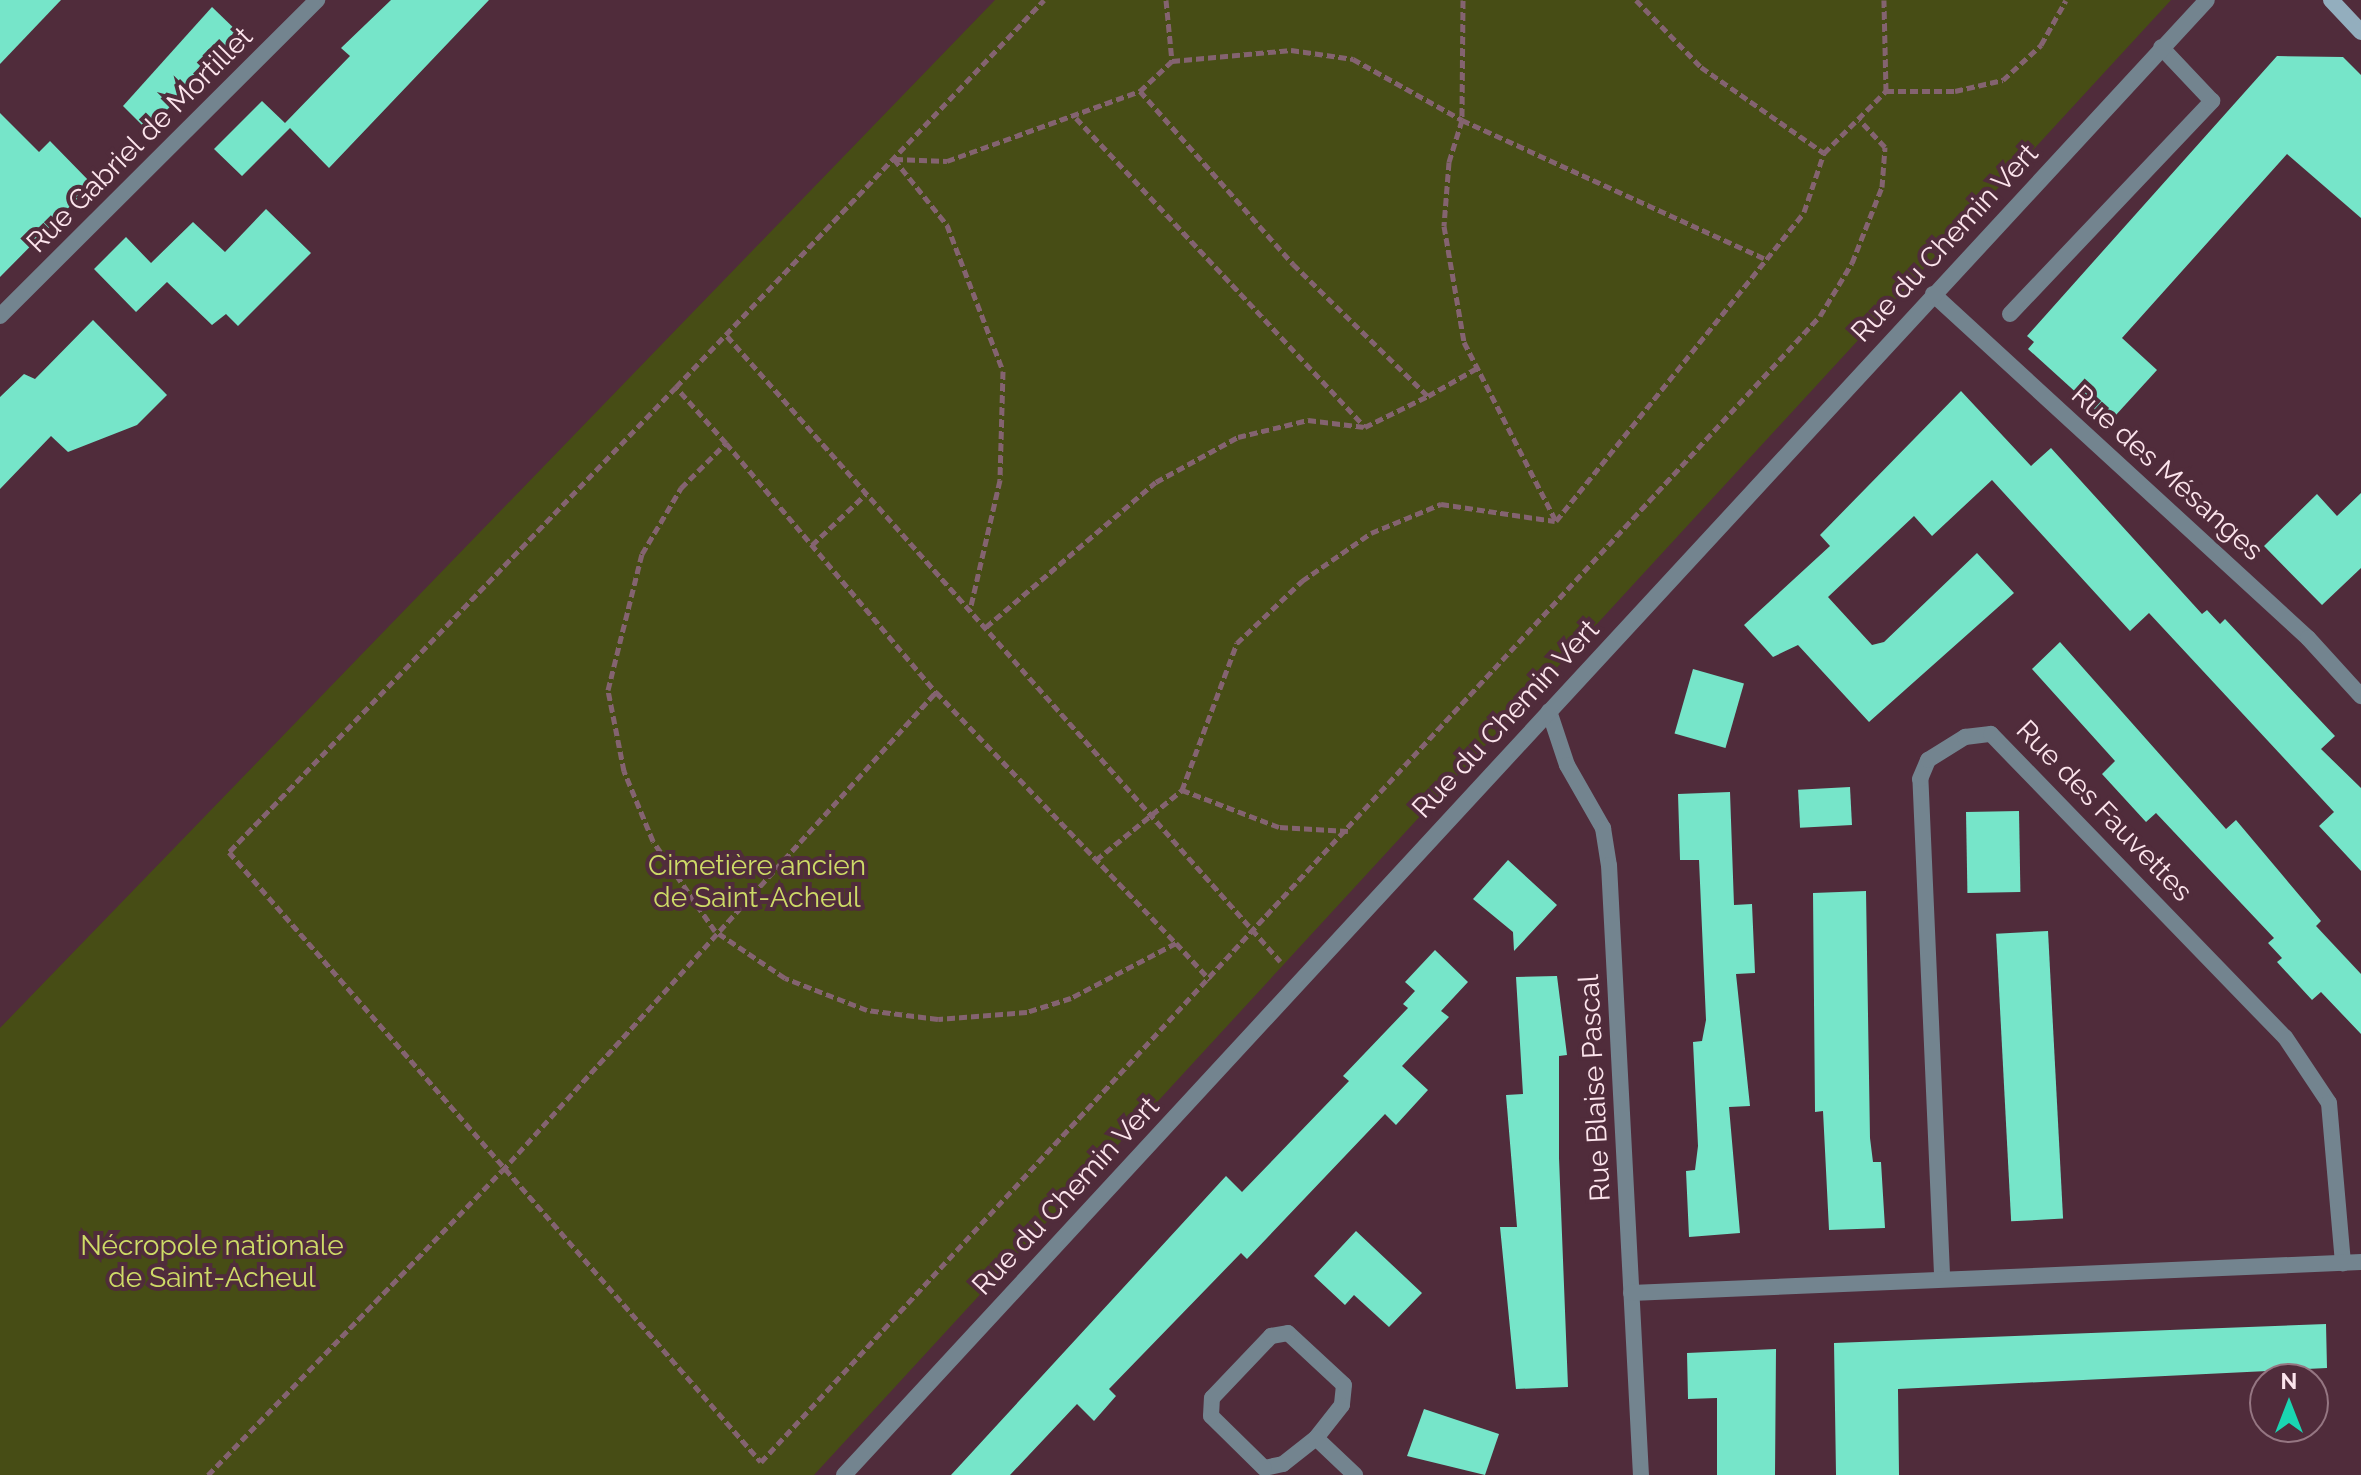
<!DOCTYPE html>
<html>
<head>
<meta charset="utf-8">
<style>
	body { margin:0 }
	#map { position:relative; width:2361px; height:1475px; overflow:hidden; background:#502c3b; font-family:Raleway,sans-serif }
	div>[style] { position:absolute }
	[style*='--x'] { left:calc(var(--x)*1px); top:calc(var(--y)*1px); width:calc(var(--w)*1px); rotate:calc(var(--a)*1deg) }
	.green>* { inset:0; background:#474d15 }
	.building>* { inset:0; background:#76e5c9; transform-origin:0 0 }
	.path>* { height:5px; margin-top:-2.5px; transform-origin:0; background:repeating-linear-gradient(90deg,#846370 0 8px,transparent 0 12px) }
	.lane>* { height:16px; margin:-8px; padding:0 8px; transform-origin:8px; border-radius:8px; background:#73848f }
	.street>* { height:16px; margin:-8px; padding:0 8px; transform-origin:8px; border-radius:8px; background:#73848f }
	.secondary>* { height:16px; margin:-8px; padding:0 8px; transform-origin:8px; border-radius:8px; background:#93aebe }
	span { translate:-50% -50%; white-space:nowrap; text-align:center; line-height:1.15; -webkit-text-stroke:8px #502c3b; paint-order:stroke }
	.street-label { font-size:28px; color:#fce4ec }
	.park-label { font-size:28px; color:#cedb67 }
	.north { position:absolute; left:2249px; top:1363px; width:80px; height:80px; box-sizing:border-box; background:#502c3b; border:2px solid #957682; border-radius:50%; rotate:0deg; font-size:22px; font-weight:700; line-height:32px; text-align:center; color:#fce4ec }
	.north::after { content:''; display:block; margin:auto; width:28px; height:36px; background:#1ad5b2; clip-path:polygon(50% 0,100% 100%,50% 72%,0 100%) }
</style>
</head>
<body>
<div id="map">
	<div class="green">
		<div style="clip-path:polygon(995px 0,2171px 0,814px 1475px,0 1475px,0 1028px)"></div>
	</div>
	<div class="building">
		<div style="clip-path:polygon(0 0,61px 0,0 64px)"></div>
		<div style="clip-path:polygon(391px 0,489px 0,329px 168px,290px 128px,242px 176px,214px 149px,262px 101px,285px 123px,350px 56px,341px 48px)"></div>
		<div style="clip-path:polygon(212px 7px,241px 35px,147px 130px,123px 106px)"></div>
		<div style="clip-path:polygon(2277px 56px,2343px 57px,2361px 75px,2361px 218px,2287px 154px,2122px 338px,2157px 370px,2115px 416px,2107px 409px,2102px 416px,2028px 349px,2034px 342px,2027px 336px)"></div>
		<div style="clip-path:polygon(0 113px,39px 152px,50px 141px,92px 184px,0 277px)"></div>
		<div style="clip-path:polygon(266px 209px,311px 253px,238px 326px,226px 314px,212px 325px,167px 282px,136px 312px,94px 269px,126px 237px,151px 263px,193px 222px,225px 252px)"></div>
		<div style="clip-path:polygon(93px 320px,167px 395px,137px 425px,68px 452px,51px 436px,0 489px,0 397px,24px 374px,35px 379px)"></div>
		<div style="clip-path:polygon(1961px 391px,2031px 466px,2051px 448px,2202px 614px,2207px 610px,2220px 624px,2225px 619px,2335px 736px,2321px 749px,2361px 788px,2361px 871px,2319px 826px,2334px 812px,2149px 613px,2130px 631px,1992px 480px,1932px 536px,1914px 516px,1828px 597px,1872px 645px,1884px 642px,1977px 553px,2014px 593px,1869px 722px,1798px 645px,1773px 657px,1744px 625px,1830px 546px,1820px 535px)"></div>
		<div style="clip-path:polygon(2361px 493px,2361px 568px,2322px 605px,2264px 546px,2317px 494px,2337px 516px)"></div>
		<div style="clip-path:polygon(2060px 642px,2226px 829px,2236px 820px,2321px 921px,2316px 926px,2361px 974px,2361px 1034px,2321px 992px,2312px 1000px,2277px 962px,2282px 958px,2268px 943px,2274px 938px,2156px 813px,2146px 822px,2102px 774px,2115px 761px,2032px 669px)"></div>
		<div style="left:1693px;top:669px;width:53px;height:67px;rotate:16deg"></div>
		<div style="left:1850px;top:787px;width:38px;height:52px;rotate:87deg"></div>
		<div style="clip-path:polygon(1730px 792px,1734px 905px,1752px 904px,1755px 973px,1736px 974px,1750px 1106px,1729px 1107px,1740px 1233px,1689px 1237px,1686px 1171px,1695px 1170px,1698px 1146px,1693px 1042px,1702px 1041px,1706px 1020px,1699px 860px,1680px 860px,1678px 794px)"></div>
		<div style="left:2019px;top:811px;width:81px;height:53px;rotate:89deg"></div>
		<div style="clip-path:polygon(1508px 860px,1557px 905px,1514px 951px,1513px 932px,1473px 899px)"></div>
		<div style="clip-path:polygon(1866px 891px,1870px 1138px,1873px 1162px,1881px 1162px,1885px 1228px,1829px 1230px,1823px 1111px,1815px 1112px,1813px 893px)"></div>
		<div style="left:2048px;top:931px;width:288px;height:52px;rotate:87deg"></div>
		<div style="clip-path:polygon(1435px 950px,1468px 982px,1441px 1011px,1449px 1017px,1402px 1066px,1428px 1090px,1396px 1125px,1385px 1114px,1247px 1259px,1241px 1253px,1109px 1389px,1116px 1396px,1094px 1421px,1077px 1404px,1010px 1475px,951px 1475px,1226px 1176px,1242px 1192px,1349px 1081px,1343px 1076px,1408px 1008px,1403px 1004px,1415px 991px,1405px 982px)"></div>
		<div style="clip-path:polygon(1557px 976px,1567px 1055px,1559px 1056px,1559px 1158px,1568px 1387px,1516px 1389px,1500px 1227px,1517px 1227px,1506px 1095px,1523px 1094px,1516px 977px)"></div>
		<div style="clip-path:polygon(1356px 1231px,1422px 1293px,1389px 1327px,1354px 1295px,1345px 1305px,1314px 1276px)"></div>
		<div style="clip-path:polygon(2326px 1324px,2327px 1368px,1898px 1389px,1899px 1475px,1836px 1475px,1834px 1343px)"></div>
		<div style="clip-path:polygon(1776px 1349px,1775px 1475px,1717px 1475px,1717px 1398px,1688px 1399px,1687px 1353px)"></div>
		<div style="clip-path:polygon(1424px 1409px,1499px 1434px,1485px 1475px,1407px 1456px)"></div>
	</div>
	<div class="path">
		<div style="--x:1166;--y:0;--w:61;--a:84.4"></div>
		<div style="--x:1172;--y:61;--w:120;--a:-5.3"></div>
		<div style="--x:1291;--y:50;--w:63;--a:8.3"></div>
		<div style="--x:1353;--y:59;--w:125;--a:29.2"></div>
		<div style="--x:1462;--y:120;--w:332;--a:24.6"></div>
		<div style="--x:1463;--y:0;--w:120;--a:90.5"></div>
		<div style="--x:1462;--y:120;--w:44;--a:107.2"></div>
		<div style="--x:1449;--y:162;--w:64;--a:94.5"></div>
		<div style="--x:1444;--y:226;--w:118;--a:80.2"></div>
		<div style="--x:1464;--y:342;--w:201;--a:62.8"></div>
		<div style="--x:1556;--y:521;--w:396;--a:-51.2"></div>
		<div style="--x:1804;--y:212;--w:62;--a:-71.3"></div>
		<div style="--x:1824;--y:153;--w:88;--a:-45"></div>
		<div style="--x:1886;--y:91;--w:91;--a:-91.3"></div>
		<div style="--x:1636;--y:0;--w:93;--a:45.9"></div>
		<div style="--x:1701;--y:67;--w:150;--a:35"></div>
		<div style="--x:1172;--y:61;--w:44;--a:136.8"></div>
		<div style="--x:1140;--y:91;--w:231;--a:48.5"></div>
		<div style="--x:1293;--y:264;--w:189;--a:44.4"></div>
		<div style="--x:1428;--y:396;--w:56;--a:-29.7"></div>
		<div style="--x:1886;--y:91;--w:69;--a:0"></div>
		<div style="--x:1955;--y:91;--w:49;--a:-12.9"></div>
		<div style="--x:2003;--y:80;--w:52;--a:-42.6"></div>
		<div style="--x:2041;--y:45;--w:51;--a:-60.9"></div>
		<div style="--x:1076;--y:118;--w:423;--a:46.9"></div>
		<div style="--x:1365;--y:427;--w:70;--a:-26.2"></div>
		<div style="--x:894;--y:159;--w:85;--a:51.2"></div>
		<div style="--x:947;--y:225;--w:156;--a:69"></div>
		<div style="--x:1003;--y:371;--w:109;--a:91.6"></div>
		<div style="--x:1000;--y:480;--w:133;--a:103"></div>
		<div style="--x:895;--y:159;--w:52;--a:2.2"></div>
		<div style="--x:947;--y:161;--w:205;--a:-19.9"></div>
		<div style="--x:727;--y:336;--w:835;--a:48.5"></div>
		<div style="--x:676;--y:387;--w:534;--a:-46.44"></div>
		<div style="--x:726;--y:443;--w:75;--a:-131.8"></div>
		<div style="--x:676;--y:387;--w:645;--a:133.87"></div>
		<div style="--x:229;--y:852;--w:809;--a:48.91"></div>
		<div style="--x:761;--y:1462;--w:1560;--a:-47.26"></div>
		<div style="--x:1820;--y:316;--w:62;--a:-58.9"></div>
		<div style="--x:1852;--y:263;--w:82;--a:-68.5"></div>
		<div style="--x:1882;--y:187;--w:40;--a:-85.7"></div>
		<div style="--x:1885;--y:147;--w:37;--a:-133"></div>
		<div style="--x:812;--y:545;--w:74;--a:-43.4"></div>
		<div style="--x:986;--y:627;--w:223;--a:-40.5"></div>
		<div style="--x:1156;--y:482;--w:94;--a:-28.8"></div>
		<div style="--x:1238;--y:437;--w:72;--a:-13.7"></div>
		<div style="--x:1308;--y:420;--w:57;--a:7"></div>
		<div style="--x:1348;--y:831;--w:69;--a:-176.7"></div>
		<div style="--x:1279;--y:827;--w:104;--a:-159.1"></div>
		<div style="--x:1182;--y:790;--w:157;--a:-69.5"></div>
		<div style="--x:1237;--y:643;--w:90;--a:-43.6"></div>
		<div style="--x:1302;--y:581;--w:84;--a:-34.8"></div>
		<div style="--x:1371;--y:533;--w:76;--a:-22.5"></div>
		<div style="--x:1441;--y:504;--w:115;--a:8.5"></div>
		<div style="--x:1096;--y:860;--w:111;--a:-39.1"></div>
		<div style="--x:1176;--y:943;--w:119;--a:152.4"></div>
		<div style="--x:1071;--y:998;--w:46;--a:162.3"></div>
		<div style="--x:1027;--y:1012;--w:89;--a:175.5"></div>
		<div style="--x:938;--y:1019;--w:72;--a:-172.8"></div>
		<div style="--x:867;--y:1010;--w:88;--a:-158.7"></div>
		<div style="--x:785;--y:978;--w:84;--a:-146.1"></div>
		<div style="--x:715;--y:931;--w:109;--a:-124.6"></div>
		<div style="--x:653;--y:841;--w:76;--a:-112.5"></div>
		<div style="--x:624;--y:771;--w:83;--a:-101.2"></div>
		<div style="--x:608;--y:690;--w:140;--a:-76"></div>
		<div style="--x:642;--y:554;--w:77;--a:-59.4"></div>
		<div style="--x:681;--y:488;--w:64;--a:-45"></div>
		<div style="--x:726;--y:443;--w:326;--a:49.9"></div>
		<div style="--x:936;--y:692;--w:347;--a:46.3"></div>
		<div style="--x:1176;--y:943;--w:50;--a:47.4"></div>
		<div style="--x:208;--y:1475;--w:423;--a:-46"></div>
		<div style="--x:502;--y:1171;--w:646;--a:-47.82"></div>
	</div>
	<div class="lane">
		<div style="--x:2010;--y:314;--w:294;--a:-46.5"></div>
		<div style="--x:2212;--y:101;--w:74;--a:-133.4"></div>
	</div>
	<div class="street">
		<div style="--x:1933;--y:294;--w:509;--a:42.53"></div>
		<div style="--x:2308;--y:638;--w:79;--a:47.6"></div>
		<div style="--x:0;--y:316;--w:448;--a:-44.9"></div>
		<div style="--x:1549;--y:711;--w:57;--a:71.6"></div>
		<div style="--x:1567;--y:765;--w:73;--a:60.3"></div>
		<div style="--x:1603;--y:828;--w:37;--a:81"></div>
		<div style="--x:1609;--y:865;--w:611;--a:87"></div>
		<div style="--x:1942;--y:1274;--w:495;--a:-92.5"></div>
		<div style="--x:1920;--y:779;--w:21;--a:-67"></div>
		<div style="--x:1928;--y:760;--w:44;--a:-31.9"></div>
		<div style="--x:1965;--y:737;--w:26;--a:-7"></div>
		<div style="--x:1991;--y:734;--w:422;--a:45.9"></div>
		<div style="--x:2285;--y:1037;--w:79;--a:56.3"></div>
		<div style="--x:2329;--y:1103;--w:161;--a:85"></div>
		<div style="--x:1631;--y:1293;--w:731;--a:-2.43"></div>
		<div style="--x:1288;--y:1333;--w:76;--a:42.9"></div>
		<div style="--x:1344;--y:1385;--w:20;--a:96"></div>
		<div style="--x:1342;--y:1405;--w:42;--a:128.2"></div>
		<div style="--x:1316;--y:1438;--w:42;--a:141.8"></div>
		<div style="--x:1283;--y:1464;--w:19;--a:168"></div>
		<div style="--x:1264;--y:1468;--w:74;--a:-135.5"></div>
		<div style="--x:1211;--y:1416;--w:18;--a:-87"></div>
		<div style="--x:1212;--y:1398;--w:86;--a:-46.4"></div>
		<div style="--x:1271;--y:1336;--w:17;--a:-10"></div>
		<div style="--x:1316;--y:1438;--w:54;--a:43.5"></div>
		<div style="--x:844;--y:1475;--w:2008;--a:-47.26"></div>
	</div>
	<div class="secondary">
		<div style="--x:2331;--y:0;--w:44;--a:46.8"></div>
	</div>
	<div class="street-label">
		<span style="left:140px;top:140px;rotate:-45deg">Rue Gabriel de Mortillet</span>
		<span style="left:1945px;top:243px;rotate:-47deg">Rue du Chemin Vert</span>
		<span style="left:2167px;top:473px;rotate:42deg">Rue des Mésanges</span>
		<span style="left:1506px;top:719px;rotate:-47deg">Rue du Chemin Vert</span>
		<span style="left:2104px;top:811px;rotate:46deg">Rue des Fauvettes</span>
		<span style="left:1595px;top:1088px;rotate:-93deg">Rue Blaise Pascal</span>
		<span style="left:1066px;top:1196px;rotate:-47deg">Rue du Chemin Vert</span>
	</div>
	<div class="park-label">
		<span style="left:757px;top:882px">Cimetière ancien<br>de Saint-Acheul</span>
		<span style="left:212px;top:1262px">Nécropole nationale<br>de Saint-Acheul</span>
	</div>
	<div class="north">N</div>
</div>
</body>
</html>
